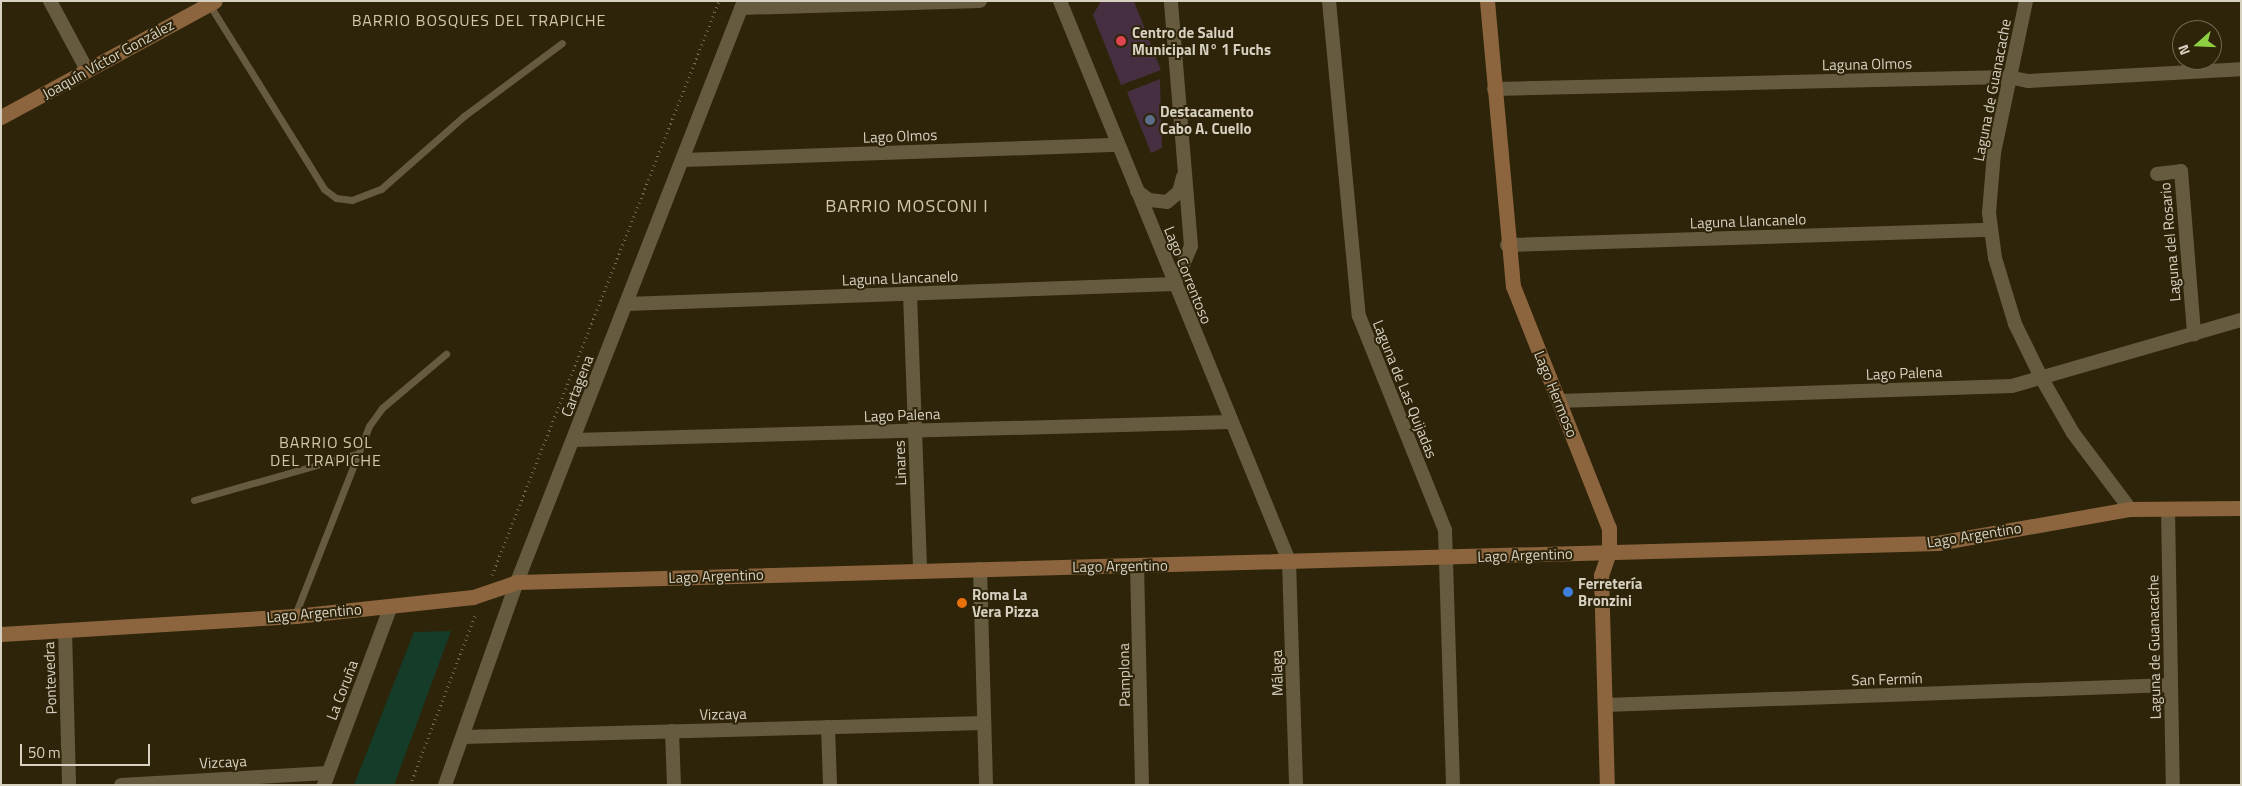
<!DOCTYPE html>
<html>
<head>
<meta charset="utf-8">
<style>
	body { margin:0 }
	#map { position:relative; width:2242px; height:786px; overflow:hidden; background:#2e240a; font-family:"Titillium Web",sans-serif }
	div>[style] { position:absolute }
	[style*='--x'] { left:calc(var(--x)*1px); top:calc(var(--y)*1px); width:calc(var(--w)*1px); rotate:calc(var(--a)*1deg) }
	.green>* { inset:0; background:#143c29 }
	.building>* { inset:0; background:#462f40 }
	.path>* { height:3px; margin-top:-1.5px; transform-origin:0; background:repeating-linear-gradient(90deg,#726954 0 1px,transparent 0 5px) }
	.lane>* { height:7px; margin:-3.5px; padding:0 3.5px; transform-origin:3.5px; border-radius:3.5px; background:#665b3f }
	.street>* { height:14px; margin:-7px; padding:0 7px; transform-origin:7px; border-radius:7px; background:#665b3f }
	.secondary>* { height:15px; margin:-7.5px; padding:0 7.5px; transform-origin:7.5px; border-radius:7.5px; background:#8c653e }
	.dots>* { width:14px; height:14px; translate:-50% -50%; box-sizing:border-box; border:2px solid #2e240a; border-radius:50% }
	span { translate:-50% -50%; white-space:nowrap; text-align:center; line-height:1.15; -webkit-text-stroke:4px #2e240a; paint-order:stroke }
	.poi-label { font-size:15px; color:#d7d1c2; font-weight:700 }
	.left { translate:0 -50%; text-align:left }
	.street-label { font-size:15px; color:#d7d1c2 }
	.neighbourhood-label { font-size:16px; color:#d2c6a7; letter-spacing:1px }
	.quarter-label { font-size:18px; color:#d2c6a7; letter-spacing:1px }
	.frame { position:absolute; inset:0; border:2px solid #d7d1c2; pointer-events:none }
	.north { position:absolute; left:2172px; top:20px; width:50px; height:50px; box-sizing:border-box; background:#2e240a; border:1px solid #726954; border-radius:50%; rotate:250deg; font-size:14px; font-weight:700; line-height:20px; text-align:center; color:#d7d1c2 }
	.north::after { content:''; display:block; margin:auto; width:18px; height:22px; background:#8ece43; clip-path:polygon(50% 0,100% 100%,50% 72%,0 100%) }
	.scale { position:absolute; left:20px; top:744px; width:130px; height:22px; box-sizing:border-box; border:2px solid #d7d1c2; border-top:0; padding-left:6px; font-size:15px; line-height:18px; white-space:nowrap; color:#d7d1c2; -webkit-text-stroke:4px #2e240a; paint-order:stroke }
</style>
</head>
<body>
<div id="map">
	<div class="green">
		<div style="clip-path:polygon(451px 631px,394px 785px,354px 785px,414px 632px)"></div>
	</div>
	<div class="building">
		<div style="clip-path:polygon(1134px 1px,1161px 70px,1121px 85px,1093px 15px,1101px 1px)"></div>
		<div style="clip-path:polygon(1160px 79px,1162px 148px,1151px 153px,1127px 92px)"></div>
	</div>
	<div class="path">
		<div style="--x:492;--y:575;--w:617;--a:-68.42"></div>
		<div style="--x:410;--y:785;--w:184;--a:-69"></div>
	</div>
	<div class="lane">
		<div style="--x:209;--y:4;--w:218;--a:58.1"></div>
		<div style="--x:324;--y:189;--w:15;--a:37"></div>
		<div style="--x:336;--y:198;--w:16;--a:7"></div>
		<div style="--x:352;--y:200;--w:31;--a:-21"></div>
		<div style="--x:381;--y:189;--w:111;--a:-41.3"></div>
		<div style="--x:464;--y:116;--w:122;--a:-36.7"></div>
		<div style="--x:194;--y:500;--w:167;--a:-15.9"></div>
		<div style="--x:295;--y:615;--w:203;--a:-68.6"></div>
		<div style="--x:369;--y:426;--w:22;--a:-54"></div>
		<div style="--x:382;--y:408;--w:84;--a:-40.2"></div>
	</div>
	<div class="street">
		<div style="--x:50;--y:1;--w:78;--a:61.8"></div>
		<div style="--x:1060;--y:1;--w:605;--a:67.76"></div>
		<div style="--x:1289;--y:561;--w:224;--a:88.2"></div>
		<div style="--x:1329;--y:1;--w:316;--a:84.6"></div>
		<div style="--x:1359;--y:316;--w:231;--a:68.1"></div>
		<div style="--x:1445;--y:530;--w:255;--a:88.2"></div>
		<div style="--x:2026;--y:1;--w:155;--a:101.9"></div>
		<div style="--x:1994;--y:153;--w:60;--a:94.8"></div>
		<div style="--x:1989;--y:213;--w:45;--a:82.4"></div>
		<div style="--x:1995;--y:258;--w:69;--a:73.1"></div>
		<div style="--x:2015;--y:324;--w:61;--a:63.9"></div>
		<div style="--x:2042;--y:379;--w:62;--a:60.1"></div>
		<div style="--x:2073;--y:433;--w:95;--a:53.1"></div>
		<div style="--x:741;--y:8;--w:239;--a:-1.7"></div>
		<div style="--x:1494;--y:89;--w:514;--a:-1.34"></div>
		<div style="--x:2008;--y:77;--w:21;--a:11"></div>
		<div style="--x:2029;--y:81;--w:212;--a:-3.2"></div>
		<div style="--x:683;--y:160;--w:435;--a:-2"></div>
		<div style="--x:2157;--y:174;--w:24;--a:-7"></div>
		<div style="--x:2181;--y:171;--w:164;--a:85.4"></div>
		<div style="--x:1137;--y:191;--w:15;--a:37"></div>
		<div style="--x:1149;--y:200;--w:18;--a:6"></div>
		<div style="--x:1167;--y:202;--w:16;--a:-40"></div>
		<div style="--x:1179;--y:192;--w:16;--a:-75"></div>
		<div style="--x:1507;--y:245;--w:483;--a:-1.8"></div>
		<div style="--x:910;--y:294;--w:277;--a:87.9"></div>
		<div style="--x:626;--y:304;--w:549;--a:-2.09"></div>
		<div style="--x:1175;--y:284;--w:41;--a:-67.2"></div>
		<div style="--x:1191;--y:246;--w:246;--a:-94.7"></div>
		<div style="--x:1559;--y:401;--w:453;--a:-1.9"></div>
		<div style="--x:2012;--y:386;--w:238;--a:-16.1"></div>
		<div style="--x:574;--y:440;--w:656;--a:-1.57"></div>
		<div style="--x:2168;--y:510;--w:275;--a:89"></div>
		<div style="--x:1137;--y:565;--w:220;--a:88.7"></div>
		<div style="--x:980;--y:569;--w:216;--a:88.4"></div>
		<div style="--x:65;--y:630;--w:155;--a:88.5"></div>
		<div style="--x:1605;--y:705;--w:566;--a:-2.02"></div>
		<div style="--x:828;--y:727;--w:58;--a:88"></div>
		<div style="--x:672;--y:731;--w:54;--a:87.9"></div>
		<div style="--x:463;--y:737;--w:521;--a:-1.54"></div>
		<div style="--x:121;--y:785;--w:207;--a:-3.3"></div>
		<div style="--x:324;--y:785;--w:191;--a:-69.5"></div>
		<div style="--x:445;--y:785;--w:215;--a:-70.5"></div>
		<div style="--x:517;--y:582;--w:624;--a:-68.66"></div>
	</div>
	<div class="secondary">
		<div style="--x:1487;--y:1;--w:286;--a:84.8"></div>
		<div style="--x:1513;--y:286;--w:260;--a:68.4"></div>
		<div style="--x:1609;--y:528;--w:24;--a:90"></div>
		<div style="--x:1609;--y:552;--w:24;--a:109"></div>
		<div style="--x:1601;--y:575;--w:210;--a:88.4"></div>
		<div style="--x:1;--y:117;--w:243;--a:-28.5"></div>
		<div style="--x:1;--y:634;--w:295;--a:-3.5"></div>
		<div style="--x:295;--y:616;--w:179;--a:-6.1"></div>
		<div style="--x:473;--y:597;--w:46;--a:-18.8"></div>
		<div style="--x:517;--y:582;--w:1421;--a:-1.57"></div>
		<div style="--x:1937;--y:543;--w:196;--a:-10"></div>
		<div style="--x:2130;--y:509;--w:111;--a:-0.5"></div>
	</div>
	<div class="dots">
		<div style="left:1121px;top:41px;background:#e0444e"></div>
		<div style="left:1150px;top:120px;background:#5c6f8a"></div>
		<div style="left:1568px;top:592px;background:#3f7fe0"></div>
		<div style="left:962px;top:603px;background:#e8710a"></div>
	</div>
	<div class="poi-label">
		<span class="left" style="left:1132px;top:41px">Centro de Salud<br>Municipal N° 1 Fuchs</span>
		<span class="left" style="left:1160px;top:120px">Destacamento<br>Cabo A. Cuello</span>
		<span class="left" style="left:1578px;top:592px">Ferretería<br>Bronzini</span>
		<span class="left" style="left:972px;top:603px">Roma La<br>Vera Pizza</span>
	</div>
	<div class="street-label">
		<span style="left:108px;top:59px;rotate:-29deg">Joaquín Víctor González</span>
		<span style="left:1867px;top:64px;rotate:-1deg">Laguna Olmos</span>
		<span style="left:1992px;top:90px;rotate:-79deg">Laguna de Guanacache</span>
		<span style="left:900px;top:136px;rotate:-2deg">Lago Olmos</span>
		<span style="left:1748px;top:221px;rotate:-2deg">Laguna Llancanelo</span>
		<span style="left:2170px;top:242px;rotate:-95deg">Laguna del Rosario</span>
		<span style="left:1188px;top:275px;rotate:68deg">Lago Correntoso</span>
		<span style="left:900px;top:278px;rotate:-2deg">Laguna Llancanelo</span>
		<span style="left:1904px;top:373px;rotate:-2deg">Lago Palena</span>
		<span style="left:577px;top:386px;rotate:-69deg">Cartagena</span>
		<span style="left:1405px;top:389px;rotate:68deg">Laguna de Las Quijadas</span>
		<span style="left:1556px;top:394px;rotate:68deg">Lago Hermoso</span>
		<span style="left:902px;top:415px;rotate:-2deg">Lago Palena</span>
		<span style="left:900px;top:463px;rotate:-92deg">Linares</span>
		<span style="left:1974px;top:535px;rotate:-9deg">Lago Argentino</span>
		<span style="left:1525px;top:555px;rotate:-2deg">Lago Argentino</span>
		<span style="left:1120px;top:566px;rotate:-1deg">Lago Argentino</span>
		<span style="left:716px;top:576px;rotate:-2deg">Lago Argentino</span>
		<span style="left:314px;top:613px;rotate:-5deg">Lago Argentino</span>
		<span style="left:2154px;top:647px;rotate:-91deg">Laguna de Guanacache</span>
		<span style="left:1277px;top:673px;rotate:-91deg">Málaga</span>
		<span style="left:1124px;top:675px;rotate:-91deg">Pamplona</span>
		<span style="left:50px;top:678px;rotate:-92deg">Pontevedra</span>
		<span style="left:1887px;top:679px;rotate:-2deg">San Fermín</span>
		<span style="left:342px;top:690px;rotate:-69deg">La Coruña</span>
		<span style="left:723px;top:714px;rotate:-1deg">Vizcaya</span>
		<span style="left:223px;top:762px;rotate:-3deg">Vizcaya</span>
	</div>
	<div class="neighbourhood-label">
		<span style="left:479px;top:20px">BARRIO BOSQUES DEL TRAPICHE</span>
		<span style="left:326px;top:451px">BARRIO SOL<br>DEL TRAPICHE</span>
	</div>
	<div class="quarter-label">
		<span style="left:907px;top:206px">BARRIO MOSCONI I</span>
	</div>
	<div class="frame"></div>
	<div class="north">N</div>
	<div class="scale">50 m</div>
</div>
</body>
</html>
